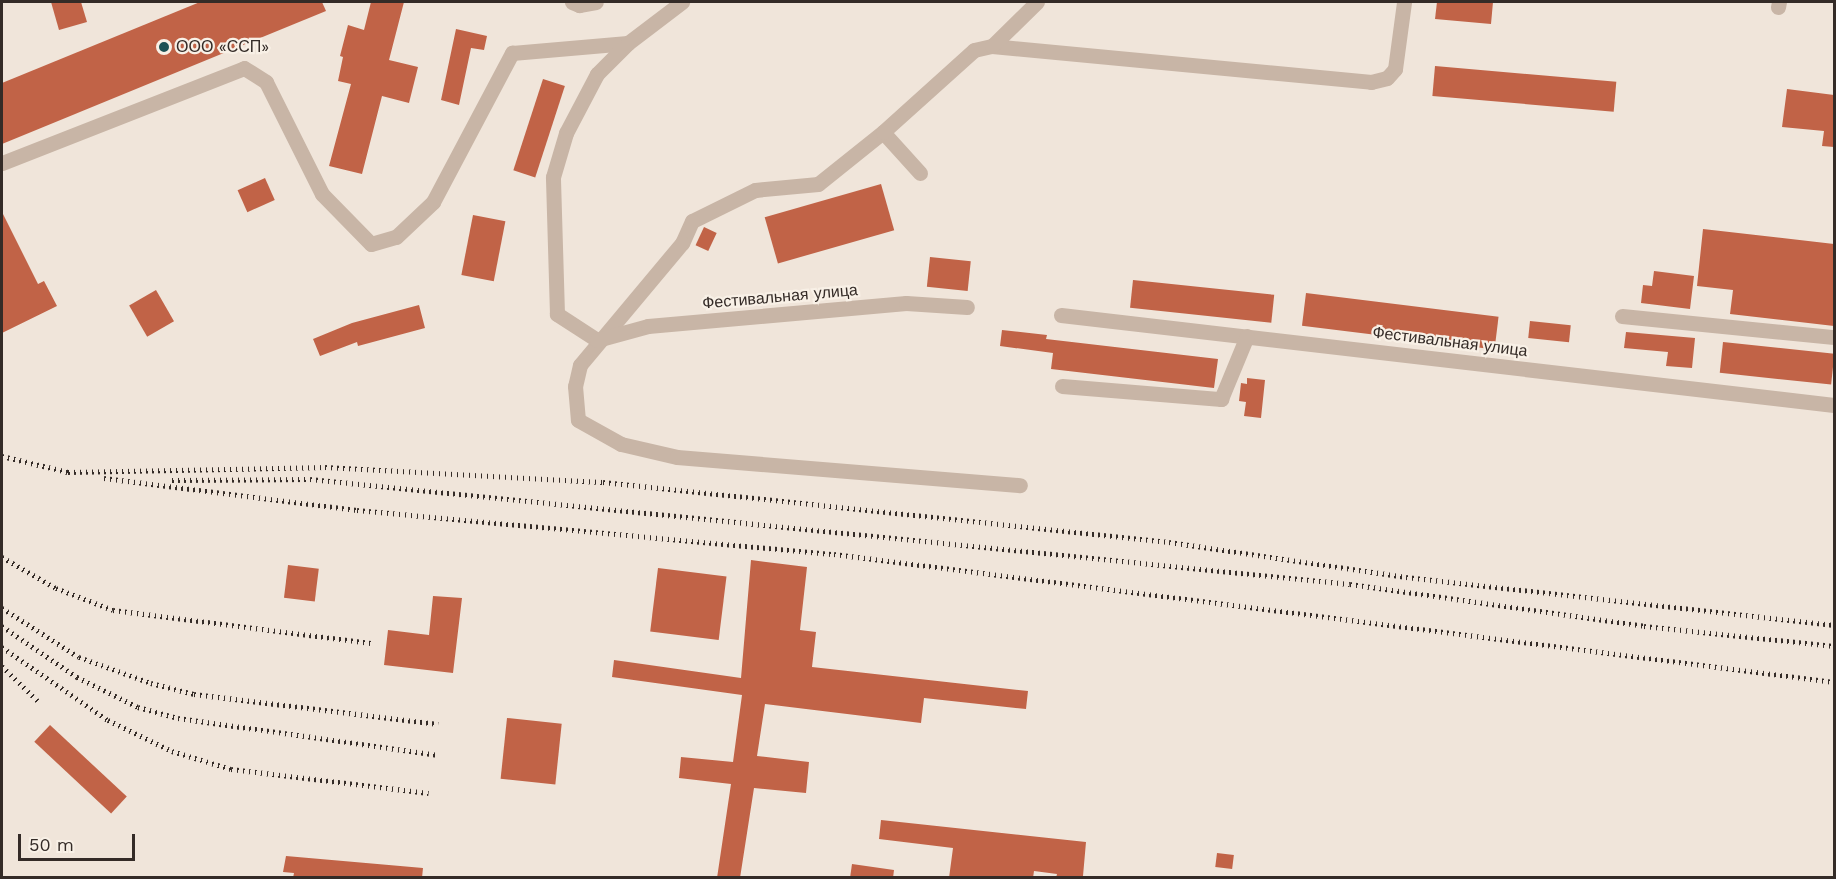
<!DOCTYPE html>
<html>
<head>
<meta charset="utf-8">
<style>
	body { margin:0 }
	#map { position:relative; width:1836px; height:879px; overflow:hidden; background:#f0e5da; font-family:"Work Sans",sans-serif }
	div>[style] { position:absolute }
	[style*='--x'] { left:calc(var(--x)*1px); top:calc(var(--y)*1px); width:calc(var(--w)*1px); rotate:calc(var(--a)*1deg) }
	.building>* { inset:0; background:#c16347; transform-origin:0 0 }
	.minor>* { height:15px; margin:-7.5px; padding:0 7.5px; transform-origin:7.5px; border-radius:7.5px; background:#c8b5a6 }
	.rail>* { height:4.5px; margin-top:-2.25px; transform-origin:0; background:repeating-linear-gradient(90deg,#342b27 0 1.5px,transparent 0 6px) }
	.dots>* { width:16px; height:16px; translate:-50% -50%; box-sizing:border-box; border:3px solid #f8f0e6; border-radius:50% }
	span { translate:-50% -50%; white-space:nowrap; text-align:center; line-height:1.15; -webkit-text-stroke:4.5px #f8f0e6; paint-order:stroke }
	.poi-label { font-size:16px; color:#342b27 }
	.left { translate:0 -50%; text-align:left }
	.street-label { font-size:16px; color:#342b27 }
	.frame { position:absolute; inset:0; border:3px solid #342b27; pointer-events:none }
	.scale { position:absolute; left:18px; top:834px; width:117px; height:27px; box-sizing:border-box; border:3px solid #342b27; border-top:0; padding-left:8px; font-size:18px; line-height:21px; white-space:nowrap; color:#342b27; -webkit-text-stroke:4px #f8f0e6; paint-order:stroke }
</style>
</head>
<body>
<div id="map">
	<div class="building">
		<div style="clip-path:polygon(51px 2px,81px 2px,87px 22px,59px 30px)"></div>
		<div style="clip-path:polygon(200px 2px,322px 2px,326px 11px,2px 144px,2px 83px)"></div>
		<div style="clip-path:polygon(371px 2px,404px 2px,389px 60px,418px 67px,409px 103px,382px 96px,362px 174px,329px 166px,351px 84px,338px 81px,343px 57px,340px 56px,348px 25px,364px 30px)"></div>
		<div style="clip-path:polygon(1437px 2px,1493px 2px,1491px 24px,1435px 19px)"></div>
		<div style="clip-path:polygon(456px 29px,487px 36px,484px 50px,471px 48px,459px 105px,441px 100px)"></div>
		<div style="left:1435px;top:66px;width:182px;height:30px;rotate:5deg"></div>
		<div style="left:543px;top:79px;width:23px;height:96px;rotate:18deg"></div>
		<div style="clip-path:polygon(1787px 89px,1834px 95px,1834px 147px,1822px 146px,1824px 131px,1782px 127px)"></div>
		<div style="left:265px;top:178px;width:24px;height:30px;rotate:66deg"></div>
		<div style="left:881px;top:184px;width:48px;height:121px;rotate:74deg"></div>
		<div style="clip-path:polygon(2px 212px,38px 284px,44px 281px,57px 306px,2px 333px)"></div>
		<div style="left:473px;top:215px;width:33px;height:61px;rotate:11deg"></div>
		<div style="left:704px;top:227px;width:14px;height:20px;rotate:25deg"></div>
		<div style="clip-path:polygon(1703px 229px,1834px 244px,1834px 326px,1730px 314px,1733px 290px,1697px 286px)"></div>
		<div style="left:930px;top:257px;width:41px;height:30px;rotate:6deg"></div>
		<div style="clip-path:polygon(1654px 271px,1694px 276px,1690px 309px,1641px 303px,1643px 285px,1652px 286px)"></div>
		<div style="left:1133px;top:280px;width:142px;height:28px;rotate:6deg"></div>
		<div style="left:156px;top:290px;width:36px;height:31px;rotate:60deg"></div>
		<div style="left:1306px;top:293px;width:194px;height:33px;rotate:7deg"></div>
		<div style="clip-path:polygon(419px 305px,425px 328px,358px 346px,357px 342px,320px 356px,313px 339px,352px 323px)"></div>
		<div style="left:1530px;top:321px;width:41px;height:17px;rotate:6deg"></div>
		<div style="clip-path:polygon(1002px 330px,1047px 335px,1046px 339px,1218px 359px,1214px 388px,1051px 369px,1053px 353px,1000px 346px)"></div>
		<div style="clip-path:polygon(1626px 332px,1695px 338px,1692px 368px,1666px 366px,1668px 352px,1624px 348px)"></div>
		<div style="left:1723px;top:342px;width:112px;height:31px;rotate:6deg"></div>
		<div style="clip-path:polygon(1247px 378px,1265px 380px,1261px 418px,1244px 416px,1246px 402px,1239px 401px,1241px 383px,1247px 384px)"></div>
		<div style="clip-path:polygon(751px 560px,807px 567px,800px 630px,816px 632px,812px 667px,1028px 691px,1026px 709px,924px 698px,921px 723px,765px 704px,757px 756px,809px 762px,806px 793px,754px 788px,740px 878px,717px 878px,731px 784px,679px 778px,681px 757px,733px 762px,742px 695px,612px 677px,614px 660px,741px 678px)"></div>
		<div style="left:288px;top:565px;width:31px;height:33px;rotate:7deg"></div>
		<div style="left:658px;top:568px;width:69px;height:64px;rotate:7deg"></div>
		<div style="clip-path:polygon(433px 596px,462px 598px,453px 673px,384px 665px,388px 630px,429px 635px)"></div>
		<div style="left:507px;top:718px;width:55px;height:61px;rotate:6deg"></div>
		<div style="left:50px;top:725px;width:105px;height:23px;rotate:43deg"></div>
		<div style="clip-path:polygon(881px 820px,1086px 842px,1083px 876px,1056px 878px,1057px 874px,1034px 871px,1033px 878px,949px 878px,953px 848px,879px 839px)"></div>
		<div style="left:1217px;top:853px;width:17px;height:14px;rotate:7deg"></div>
		<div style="clip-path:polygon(286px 856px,423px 868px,422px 878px,293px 878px,294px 873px,283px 872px)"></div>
		<div style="clip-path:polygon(852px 864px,894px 870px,893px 878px,850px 878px)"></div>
	</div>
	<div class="minor">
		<div style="--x:572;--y:2;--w:8;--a:23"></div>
		<div style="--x:579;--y:5;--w:17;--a:-10"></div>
		<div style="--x:1778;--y:7;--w:5;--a:-79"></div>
		<div style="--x:992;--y:46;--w:381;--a:5.4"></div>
		<div style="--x:1371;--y:82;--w:16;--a:-14"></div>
		<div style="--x:1387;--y:78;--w:12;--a:-48"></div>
		<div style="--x:1395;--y:69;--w:68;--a:-82.3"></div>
		<div style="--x:883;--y:132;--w:83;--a:141.3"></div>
		<div style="--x:818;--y:184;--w:63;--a:174.6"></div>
		<div style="--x:755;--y:190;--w:70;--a:153.8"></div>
		<div style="--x:692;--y:221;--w:24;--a:114"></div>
		<div style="--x:682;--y:243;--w:159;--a:129.9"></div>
		<div style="--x:580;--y:365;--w:22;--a:103"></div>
		<div style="--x:575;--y:386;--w:34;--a:85"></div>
		<div style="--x:578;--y:420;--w:49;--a:29.2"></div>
		<div style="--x:621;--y:444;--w:57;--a:13.1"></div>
		<div style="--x:677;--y:457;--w:344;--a:4.7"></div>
		<div style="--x:2;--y:163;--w:260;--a:-21.4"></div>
		<div style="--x:244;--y:68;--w:26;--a:32"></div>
		<div style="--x:266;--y:82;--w:125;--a:63.4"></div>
		<div style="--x:322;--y:194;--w:70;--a:45.6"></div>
		<div style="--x:371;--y:244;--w:26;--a:-16"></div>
		<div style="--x:396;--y:237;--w:51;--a:-43.4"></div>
		<div style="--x:433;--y:202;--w:169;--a:-62.1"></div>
		<div style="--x:512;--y:53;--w:116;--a:-4.9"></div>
		<div style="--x:920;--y:173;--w:55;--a:-132.1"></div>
		<div style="--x:883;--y:132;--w:122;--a:-42"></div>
		<div style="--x:974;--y:50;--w:18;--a:-13"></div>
		<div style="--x:992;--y:46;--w:63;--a:-44.4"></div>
		<div style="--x:1061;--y:315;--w:778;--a:6.64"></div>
		<div style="--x:1622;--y:316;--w:213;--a:5.7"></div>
		<div style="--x:597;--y:340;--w:48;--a:-147"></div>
		<div style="--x:557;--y:314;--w:137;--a:-91.7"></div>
		<div style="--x:553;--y:177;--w:46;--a:-73.5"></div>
		<div style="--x:566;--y:133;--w:67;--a:-62.3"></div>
		<div style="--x:597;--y:74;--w:44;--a:-45"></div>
		<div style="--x:628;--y:43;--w:68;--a:-37.2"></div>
		<div style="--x:597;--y:340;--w:53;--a:-15.4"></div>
		<div style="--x:648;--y:326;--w:259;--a:-5.1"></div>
		<div style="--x:906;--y:303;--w:61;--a:3.8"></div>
		<div style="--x:1062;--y:386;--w:160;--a:4.7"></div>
		<div style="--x:1221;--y:399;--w:68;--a:-67.6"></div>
	</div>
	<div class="rail">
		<div style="--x:2;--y:456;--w:68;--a:13.6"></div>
		<div style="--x:68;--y:472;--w:257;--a:-1.1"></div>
		<div style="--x:325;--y:467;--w:278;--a:3.1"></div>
		<div style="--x:603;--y:482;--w:569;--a:6.05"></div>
		<div style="--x:1169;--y:542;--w:240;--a:8.4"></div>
		<div style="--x:1406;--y:577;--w:431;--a:6.4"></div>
		<div style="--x:104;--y:478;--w:255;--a:7.2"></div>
		<div style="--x:357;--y:510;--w:479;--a:5.3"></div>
		<div style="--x:834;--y:554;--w:1008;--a:7.29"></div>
		<div style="--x:172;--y:480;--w:138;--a:-0.4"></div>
		<div style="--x:310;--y:479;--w:1045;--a:5.77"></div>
		<div style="--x:1350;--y:584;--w:297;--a:8.1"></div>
		<div style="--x:1644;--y:626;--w:191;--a:6"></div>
		<div style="--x:2;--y:557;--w:62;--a:29.9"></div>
		<div style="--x:56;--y:588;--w:61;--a:21.1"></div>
		<div style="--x:113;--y:610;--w:260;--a:7.3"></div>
		<div style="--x:2;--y:608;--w:91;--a:32.5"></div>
		<div style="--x:79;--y:657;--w:77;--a:19.9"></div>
		<div style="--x:151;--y:683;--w:44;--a:14.3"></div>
		<div style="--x:194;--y:694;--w:246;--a:7"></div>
		<div style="--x:2;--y:626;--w:91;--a:34.2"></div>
		<div style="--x:77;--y:677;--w:68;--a:26.2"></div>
		<div style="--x:138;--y:707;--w:41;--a:15.4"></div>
		<div style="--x:178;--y:718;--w:263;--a:8.1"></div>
		<div style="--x:2;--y:647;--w:129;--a:34.6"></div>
		<div style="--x:108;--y:720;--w:71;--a:25.8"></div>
		<div style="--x:172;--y:751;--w:62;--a:17"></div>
		<div style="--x:231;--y:769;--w:199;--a:6.9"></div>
		<div style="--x:2;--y:666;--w:50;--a:44.2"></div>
	</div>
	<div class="dots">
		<div style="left:164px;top:47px;background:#1e5154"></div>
	</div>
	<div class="poi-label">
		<span class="left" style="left:176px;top:47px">ООО «ССП»</span>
	</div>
	<div class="street-label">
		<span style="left:780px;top:297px;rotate:-5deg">Фестивальная улица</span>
		<span style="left:1450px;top:342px;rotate:7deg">Фестивальная улица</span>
	</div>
	<div class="frame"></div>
	<div class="scale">50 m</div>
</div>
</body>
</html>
